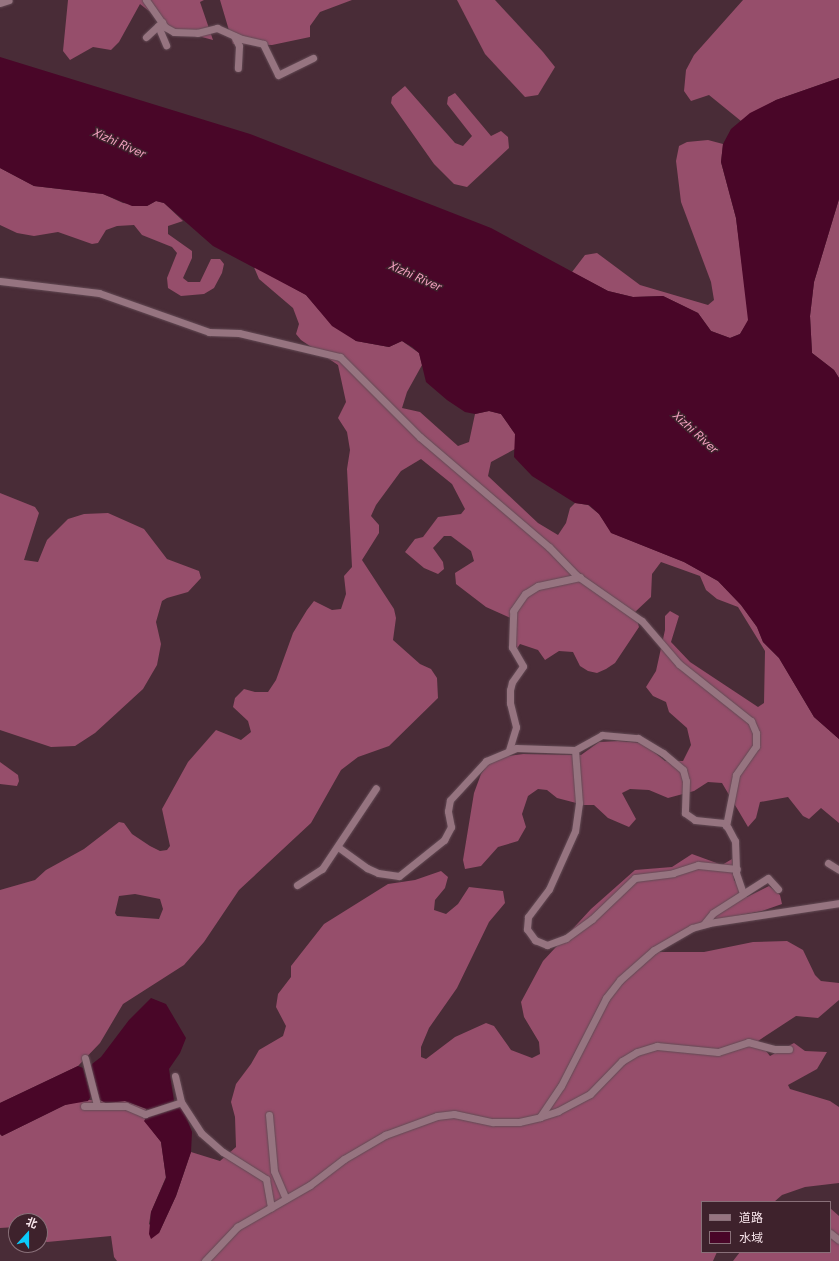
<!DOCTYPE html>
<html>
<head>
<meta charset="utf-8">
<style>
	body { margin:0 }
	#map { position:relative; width:839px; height:1261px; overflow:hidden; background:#492c37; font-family:"DM Sans","Noto Sans SC",sans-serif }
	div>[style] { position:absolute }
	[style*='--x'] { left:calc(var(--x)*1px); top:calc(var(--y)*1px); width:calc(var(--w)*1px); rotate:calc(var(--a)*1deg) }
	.forest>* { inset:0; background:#964e6b }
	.water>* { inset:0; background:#490628 }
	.roads { filter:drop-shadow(0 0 1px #634a54) drop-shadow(0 0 1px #634a54) }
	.minor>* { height:7px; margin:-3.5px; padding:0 3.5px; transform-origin:3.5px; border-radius:3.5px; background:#967480 }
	span { translate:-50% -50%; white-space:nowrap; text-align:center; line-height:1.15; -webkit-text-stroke:3px #3e222c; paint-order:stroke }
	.water-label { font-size:12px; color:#f5a2c1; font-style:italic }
	.legend { position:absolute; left:701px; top:1201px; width:130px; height:52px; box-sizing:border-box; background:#3e222c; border:1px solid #897079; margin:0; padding:5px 7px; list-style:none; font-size:12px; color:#f9e6ec }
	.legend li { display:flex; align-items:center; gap:8px; height:20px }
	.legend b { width:20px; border:1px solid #897079 }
	.north { position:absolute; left:8px; top:1213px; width:40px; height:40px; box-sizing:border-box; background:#3e222c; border:1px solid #897079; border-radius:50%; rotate:21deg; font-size:11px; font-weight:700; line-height:16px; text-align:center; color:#f9e6ec }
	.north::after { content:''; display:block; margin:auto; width:14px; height:18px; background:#0bcafa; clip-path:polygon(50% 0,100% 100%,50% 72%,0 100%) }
</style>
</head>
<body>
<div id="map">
	<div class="forest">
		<div style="clip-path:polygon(68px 0,204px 0,200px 2px,213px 40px,172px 29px,140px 4px,119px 42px,111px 50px,93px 47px,70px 60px,63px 51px)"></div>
		<div style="clip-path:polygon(220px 0,352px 0,320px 12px,310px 26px,310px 37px,272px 45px,233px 44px)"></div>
		<div style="clip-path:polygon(457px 0,495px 0,543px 52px,555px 67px,538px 95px,525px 97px,485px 54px)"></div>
		<div style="clip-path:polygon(743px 0,839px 0,839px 78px,776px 100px,741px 121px,709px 95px,691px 101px,684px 91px,686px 70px,694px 55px)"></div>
		<div style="clip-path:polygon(405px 86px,455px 143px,463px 146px,472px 136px,447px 104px,448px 97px,455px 93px,491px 136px,501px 131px,508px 137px,509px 148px,467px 187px,454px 184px,434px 164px,391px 103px,392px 97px)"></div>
		<div style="clip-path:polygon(708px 140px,723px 144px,721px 162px,736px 218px,746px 295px,749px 320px,740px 334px,730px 338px,711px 331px,698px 313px,663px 296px,633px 297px,608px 291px,572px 272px,585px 255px,597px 253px,640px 285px,708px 305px,714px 300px,711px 282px,681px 202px,676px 161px,679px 146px,687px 142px)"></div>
		<div style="clip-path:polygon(0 168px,34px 186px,103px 194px,123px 203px,147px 206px,156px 201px,164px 203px,183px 221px,168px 226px,168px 234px,192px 251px,192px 258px,183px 278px,188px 282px,200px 282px,211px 259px,220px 259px,224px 264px,222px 273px,214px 288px,204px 294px,181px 296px,168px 288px,167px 278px,177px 253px,172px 247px,142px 235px,134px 225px,117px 226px,106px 230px,98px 243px,92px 244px,58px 232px,34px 236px,17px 233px,0 225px)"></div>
		<div style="clip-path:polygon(839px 199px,839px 378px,834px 370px,812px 353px,810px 316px,814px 282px)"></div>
		<div style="clip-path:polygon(evenodd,253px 265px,306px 295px,319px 310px,356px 341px,389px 347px,402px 341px,419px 353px,422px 365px,407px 392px,402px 408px,420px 412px,458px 446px,469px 442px,475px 414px,489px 411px,501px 414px,515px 434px,515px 449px,491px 462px,488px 476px,538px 523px,558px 535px,566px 523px,570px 508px,575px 503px,588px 505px,599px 514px,612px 533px,684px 562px,718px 581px,741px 605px,757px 627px,763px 642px,779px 658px,814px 717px,839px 739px,839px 823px,821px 808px,809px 819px,803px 816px,788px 797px,760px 802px,756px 818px,748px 827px,722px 783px,708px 782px,694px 791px,668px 798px,649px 790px,630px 789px,622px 793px,636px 819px,629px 827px,608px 818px,594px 805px,584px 805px,557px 798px,547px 790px,538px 789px,528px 796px,522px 814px,526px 827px,518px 841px,498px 847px,481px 866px,465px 869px,463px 860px,474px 793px,481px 774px,488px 764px,507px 756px,523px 754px,581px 755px,599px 742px,618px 741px,643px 743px,665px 761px,683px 761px,691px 745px,687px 728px,669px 712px,666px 702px,653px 696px,646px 687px,656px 671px,665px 630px,665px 616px,670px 611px,679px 616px,671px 642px,690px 662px,758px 707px,764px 703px,765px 651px,738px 607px,717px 599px,706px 590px,700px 576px,661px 562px,652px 574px,651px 597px,635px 612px,639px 627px,615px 663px,606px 669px,597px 673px,588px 671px,580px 666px,573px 652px,559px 651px,545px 660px,538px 650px,520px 644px,516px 650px,515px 620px,486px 607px,456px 584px,455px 573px,474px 561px,471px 551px,451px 536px,444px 536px,433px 548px,443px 562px,444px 569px,438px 574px,424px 568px,405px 552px,415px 539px,423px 537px,438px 517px,461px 514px,465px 509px,452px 484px,421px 459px,401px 471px,376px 505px,371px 516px,379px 525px,379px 533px,362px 560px,394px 609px,396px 618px,393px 640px,420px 664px,431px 669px,437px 678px,438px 698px,389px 746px,358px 757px,341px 770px,311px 823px,239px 890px,204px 942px,184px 965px,123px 1004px,100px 1043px,78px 1066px,0 1103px,0 890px,35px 880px,46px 870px,84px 849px,119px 822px,124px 823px,132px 834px,150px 846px,160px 851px,167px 850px,170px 846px,162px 809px,188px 762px,216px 730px,241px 740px,251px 732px,248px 721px,233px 707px,235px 698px,244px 689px,255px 692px,268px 692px,276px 680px,293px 633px,307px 610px,314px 601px,332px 610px,341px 609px,346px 594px,344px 576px,352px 567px,347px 469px,350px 450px,347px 432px,338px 418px,346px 402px,338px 365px,301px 340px,296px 334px,299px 324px,293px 308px,259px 279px,253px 265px,135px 894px,160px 899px,163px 909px,159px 919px,117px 916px,115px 913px,119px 896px,135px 894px)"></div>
		<div style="clip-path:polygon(0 493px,35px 507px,39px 513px,24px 560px,38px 562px,47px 540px,68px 519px,84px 514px,108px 513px,144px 529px,167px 559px,199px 571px,201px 578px,188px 592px,167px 598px,162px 601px,156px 622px,161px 644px,157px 665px,143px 689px,95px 733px,75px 746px,51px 747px,0 730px)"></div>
		<div style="clip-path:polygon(0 762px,18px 775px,19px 781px,17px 786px,0 784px)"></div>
		<div style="clip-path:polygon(692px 854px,722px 865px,732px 859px,734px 880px,747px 897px,769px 886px,780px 895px,782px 904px,762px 911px,699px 923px,657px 952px,704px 952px,753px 942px,787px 941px,803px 950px,815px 975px,821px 981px,839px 983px,839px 1000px,818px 1018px,796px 1016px,758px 1041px,770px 1056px,794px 1043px,805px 1051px,827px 1052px,817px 1069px,788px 1085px,790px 1089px,830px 1101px,839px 1107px,839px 1183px,805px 1187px,782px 1195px,774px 1202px,702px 1202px,702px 1252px,717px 1252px,713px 1261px,117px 1261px,114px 1257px,111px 1236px,47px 1242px,40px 1239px,40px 1221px,16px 1221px,16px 1227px,0 1228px,0 1134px,2px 1136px,65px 1105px,83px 1100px,100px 1100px,106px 1103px,125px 1101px,146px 1109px,145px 1121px,161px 1142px,166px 1177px,151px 1212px,149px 1224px,159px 1233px,176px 1196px,191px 1152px,220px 1161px,236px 1147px,235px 1117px,231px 1102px,236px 1084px,251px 1064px,259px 1050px,283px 1036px,286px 1026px,276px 1007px,278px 994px,291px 977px,291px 966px,324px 924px,388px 884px,415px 880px,441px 871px,448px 877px,445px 888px,435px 900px,434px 910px,446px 914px,458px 904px,469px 887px,503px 891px,505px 903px,489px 922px,457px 988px,429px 1028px,421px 1047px,421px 1057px,426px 1059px,455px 1037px,486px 1023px,494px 1026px,511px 1050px,532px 1058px,540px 1054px,539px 1042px,524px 1017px,521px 1002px,543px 961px,591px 909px,635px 870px,672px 867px)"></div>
		<div style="clip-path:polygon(830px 1208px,839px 1216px,839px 1261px,733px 1261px,740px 1252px,830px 1252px)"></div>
	</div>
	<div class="water">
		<div style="clip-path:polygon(0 57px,250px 134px,491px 228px,608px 291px,633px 297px,663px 296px,698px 313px,711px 331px,730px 338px,740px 334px,748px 320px,736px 218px,721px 162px,723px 144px,731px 129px,750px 113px,776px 100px,839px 78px,839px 199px,814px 282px,810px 316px,812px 353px,834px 370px,839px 378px,839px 739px,814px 717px,779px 658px,763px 642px,757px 627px,741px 605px,718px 581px,684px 562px,611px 533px,599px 514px,589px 505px,575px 503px,532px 476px,514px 457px,515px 434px,501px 414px,489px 411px,475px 414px,465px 412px,447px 400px,426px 382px,419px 353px,412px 347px,402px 341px,389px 347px,356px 341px,332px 326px,306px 295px,213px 246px,164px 203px,156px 201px,147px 206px,132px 206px,103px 194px,34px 186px,0 168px)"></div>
		<div style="clip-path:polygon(151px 998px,166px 1004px,186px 1038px,180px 1053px,169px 1069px,174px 1101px,150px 1110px,125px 1101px,106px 1103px,100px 1100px,91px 1069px,92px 1064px,101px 1057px,129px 1020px)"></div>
		<div style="clip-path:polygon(78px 1066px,83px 1068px,91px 1096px,88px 1101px,65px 1105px,2px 1136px,0 1134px,0 1103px)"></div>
		<div style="clip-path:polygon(179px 1108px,183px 1109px,192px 1132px,191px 1152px,176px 1196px,159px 1233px,151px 1239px,149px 1234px,151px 1212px,166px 1178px,161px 1142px,144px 1121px,146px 1118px)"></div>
	</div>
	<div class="roads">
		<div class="minor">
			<div style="--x:146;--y:0;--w:33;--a:55"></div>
			<div style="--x:165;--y:27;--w:10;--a:29"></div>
			<div style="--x:174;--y:32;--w:23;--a:2"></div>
			<div style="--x:197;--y:33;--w:21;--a:-14"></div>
			<div style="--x:217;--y:28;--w:27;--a:24"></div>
			<div style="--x:242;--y:39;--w:22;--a:13"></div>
			<div style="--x:263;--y:44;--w:34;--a:64"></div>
			<div style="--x:278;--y:75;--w:39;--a:-26"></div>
			<div style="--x:0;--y:3;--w:9;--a:-18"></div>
			<div style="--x:158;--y:26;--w:21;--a:67"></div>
			<div style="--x:234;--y:36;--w:11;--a:63"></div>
			<div style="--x:239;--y:46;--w:22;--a:93"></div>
			<div style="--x:146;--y:37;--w:22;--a:-43"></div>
			<div style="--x:0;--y:281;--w:100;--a:6.9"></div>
			<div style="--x:99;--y:293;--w:117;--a:19.5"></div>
			<div style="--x:209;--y:332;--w:30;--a:2"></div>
			<div style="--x:239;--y:333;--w:104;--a:13.4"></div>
			<div style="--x:340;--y:357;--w:113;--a:45"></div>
			<div style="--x:420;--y:437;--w:170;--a:40.5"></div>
			<div style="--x:549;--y:547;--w:39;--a:46"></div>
			<div style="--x:576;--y:575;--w:80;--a:34.9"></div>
			<div style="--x:642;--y:621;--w:57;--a:49.3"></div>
			<div style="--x:679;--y:664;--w:92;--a:38.4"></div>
			<div style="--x:751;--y:721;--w:13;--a:67"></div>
			<div style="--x:756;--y:733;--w:13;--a:90"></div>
			<div style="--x:756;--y:746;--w:35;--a:125"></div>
			<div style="--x:736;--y:775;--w:52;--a:101.1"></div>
			<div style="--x:509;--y:750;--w:24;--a:-73"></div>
			<div style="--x:516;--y:727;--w:25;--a:-104"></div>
			<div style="--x:510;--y:703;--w:13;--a:-90"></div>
			<div style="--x:510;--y:690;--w:8;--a:-76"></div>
			<div style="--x:512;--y:682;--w:19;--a:-55"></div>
			<div style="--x:523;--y:666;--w:22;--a:-120"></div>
			<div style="--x:512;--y:647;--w:36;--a:-88"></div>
			<div style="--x:513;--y:611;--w:21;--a:-55"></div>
			<div style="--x:525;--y:594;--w:15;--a:-32"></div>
			<div style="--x:538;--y:586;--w:43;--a:-12.1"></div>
			<div style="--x:575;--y:750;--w:53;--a:85.7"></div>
			<div style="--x:579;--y:803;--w:28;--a:98"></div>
			<div style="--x:575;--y:831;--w:64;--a:114.1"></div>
			<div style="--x:549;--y:889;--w:35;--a:127"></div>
			<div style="--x:528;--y:917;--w:12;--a:95"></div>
			<div style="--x:527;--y:929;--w:14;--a:54"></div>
			<div style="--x:535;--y:940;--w:13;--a:23"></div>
			<div style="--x:547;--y:945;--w:20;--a:-20"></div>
			<div style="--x:566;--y:938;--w:32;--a:-36"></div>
			<div style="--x:592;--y:919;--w:59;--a:-43.6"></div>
			<div style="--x:635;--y:878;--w:38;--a:-7"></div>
			<div style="--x:673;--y:873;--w:26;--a:-18"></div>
			<div style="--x:698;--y:865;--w:39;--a:6"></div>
			<div style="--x:338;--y:847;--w:36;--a:36"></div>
			<div style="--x:367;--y:868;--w:12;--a:24"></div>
			<div style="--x:378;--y:873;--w:21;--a:8"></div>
			<div style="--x:399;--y:876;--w:58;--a:-38.7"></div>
			<div style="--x:444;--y:840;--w:15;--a:-62"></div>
			<div style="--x:451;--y:827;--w:16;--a:-101"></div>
			<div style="--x:448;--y:811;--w:11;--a:-80"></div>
			<div style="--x:450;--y:800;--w:53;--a:-47.3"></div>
			<div style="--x:486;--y:761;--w:33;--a:-23"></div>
			<div style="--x:516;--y:748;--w:59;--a:1.9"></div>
			<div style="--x:575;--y:750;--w:31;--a:-29"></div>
			<div style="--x:602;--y:735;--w:36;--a:5"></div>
			<div style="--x:638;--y:738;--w:29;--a:31"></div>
			<div style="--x:663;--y:753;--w:26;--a:40"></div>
			<div style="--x:683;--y:770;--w:11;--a:75"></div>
			<div style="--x:686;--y:781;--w:32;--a:92"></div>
			<div style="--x:685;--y:813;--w:12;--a:35"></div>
			<div style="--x:695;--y:820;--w:29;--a:6"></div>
			<div style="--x:724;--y:823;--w:6;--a:51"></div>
			<div style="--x:728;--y:828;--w:15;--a:62"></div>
			<div style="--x:735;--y:841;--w:32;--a:88"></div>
			<div style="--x:736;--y:873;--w:21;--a:71"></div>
			<div style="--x:828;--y:863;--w:13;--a:32"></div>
			<div style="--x:297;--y:885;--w:30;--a:-33"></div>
			<div style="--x:322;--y:869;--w:97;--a:-56.3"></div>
			<div style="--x:704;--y:924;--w:14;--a:-51"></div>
			<div style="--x:713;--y:913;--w:65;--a:-32.5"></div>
			<div style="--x:768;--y:878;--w:15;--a:48"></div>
			<div style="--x:85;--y:1058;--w:49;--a:75.7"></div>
			<div style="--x:175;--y:1076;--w:27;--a:77"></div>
			<div style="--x:181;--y:1102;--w:37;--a:57"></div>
			<div style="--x:201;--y:1133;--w:29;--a:41"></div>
			<div style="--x:223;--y:1152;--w:51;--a:32.1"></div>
			<div style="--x:266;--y:1179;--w:29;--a:80"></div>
			<div style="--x:84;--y:1106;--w:42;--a:0"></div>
			<div style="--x:126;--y:1106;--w:21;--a:23"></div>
			<div style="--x:145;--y:1114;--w:38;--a:-18"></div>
			<div style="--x:269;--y:1115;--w:56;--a:84.9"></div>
			<div style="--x:274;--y:1171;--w:30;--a:67"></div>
			<div style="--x:540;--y:1117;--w:19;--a:-18"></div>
			<div style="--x:558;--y:1111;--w:36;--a:-28"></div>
			<div style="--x:590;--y:1094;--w:46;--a:-45.9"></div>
			<div style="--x:622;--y:1061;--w:17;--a:-31"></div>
			<div style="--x:637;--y:1052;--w:21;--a:-17"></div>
			<div style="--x:657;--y:1046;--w:61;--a:5.6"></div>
			<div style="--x:718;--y:1052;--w:32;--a:-18"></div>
			<div style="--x:748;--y:1042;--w:28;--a:15"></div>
			<div style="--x:775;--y:1049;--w:14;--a:0"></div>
			<div style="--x:830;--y:1233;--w:11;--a:38"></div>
			<div style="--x:205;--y:1261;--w:47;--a:-46.7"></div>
			<div style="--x:237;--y:1227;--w:84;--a:-29.9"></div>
			<div style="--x:310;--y:1185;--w:43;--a:-37.4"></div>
			<div style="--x:344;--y:1159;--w:48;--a:-30.3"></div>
			<div style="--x:385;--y:1135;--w:55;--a:-20.1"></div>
			<div style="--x:437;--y:1116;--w:17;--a:-7"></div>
			<div style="--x:454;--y:1114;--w:40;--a:12"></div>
			<div style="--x:493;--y:1122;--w:26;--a:0"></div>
			<div style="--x:519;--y:1122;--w:22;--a:-13"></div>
			<div style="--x:540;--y:1117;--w:37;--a:-56"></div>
			<div style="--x:561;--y:1086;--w:99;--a:-62.9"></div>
			<div style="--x:606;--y:998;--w:23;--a:-52"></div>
			<div style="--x:620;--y:980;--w:45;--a:-41.4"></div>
			<div style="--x:654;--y:950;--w:44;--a:-30.1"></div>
			<div style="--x:692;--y:928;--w:18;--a:-16"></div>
			<div style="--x:709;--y:923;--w:132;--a:-8.7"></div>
		</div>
	</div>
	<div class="water-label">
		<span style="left:119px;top:144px;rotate:24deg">Xizhi River</span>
		<span style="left:415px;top:277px;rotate:24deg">Xizhi River</span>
		<span style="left:695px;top:433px;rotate:42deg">Xizhi River</span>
	</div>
	<ul class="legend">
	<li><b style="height:5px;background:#967480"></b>道路</li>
	<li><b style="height:11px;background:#490628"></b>水域</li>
	</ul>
	<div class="north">北</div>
</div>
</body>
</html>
